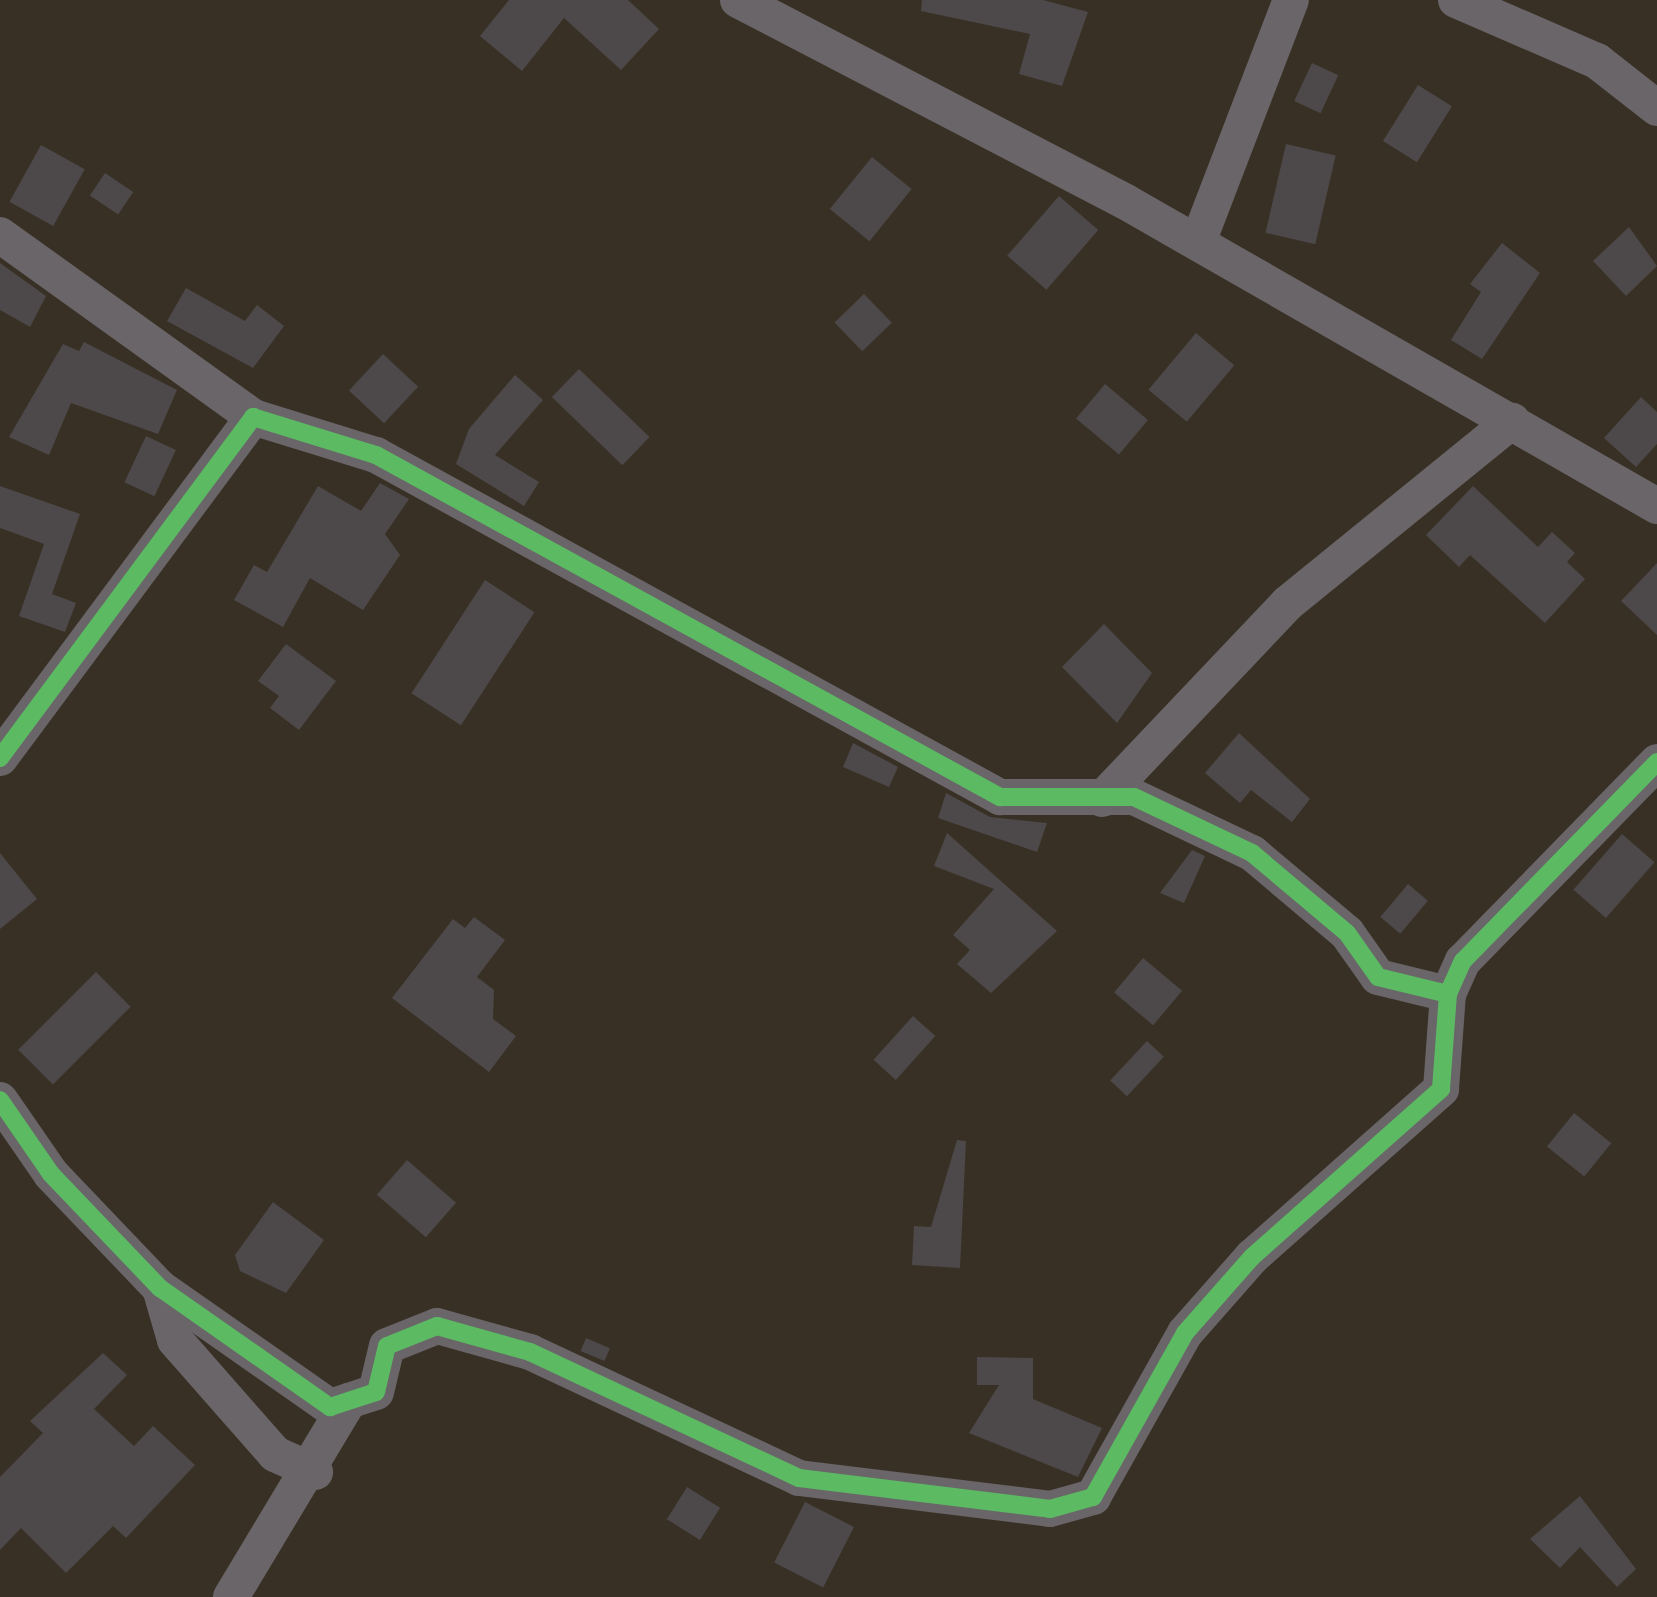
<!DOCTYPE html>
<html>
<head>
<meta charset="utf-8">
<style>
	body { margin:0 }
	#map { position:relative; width:1657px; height:1597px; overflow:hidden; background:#383024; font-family:"Archivo Narrow",sans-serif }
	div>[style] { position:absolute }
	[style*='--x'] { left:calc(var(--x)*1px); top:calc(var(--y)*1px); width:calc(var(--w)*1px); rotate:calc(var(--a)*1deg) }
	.building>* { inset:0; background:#4d494a; transform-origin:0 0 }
	.minor>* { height:36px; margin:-18px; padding:0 18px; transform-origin:18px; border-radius:18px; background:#696568 }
	.cycleway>* { height:18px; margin:-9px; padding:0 9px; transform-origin:9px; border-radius:9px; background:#5cba63 }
	span { translate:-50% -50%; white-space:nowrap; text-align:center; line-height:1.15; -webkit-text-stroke:9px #40311c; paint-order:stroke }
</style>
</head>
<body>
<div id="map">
	<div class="building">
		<div style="clip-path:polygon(509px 0,628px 0,659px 29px,621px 70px,564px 18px,522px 71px,480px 36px)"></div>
		<div style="clip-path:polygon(922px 0,1043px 0,1088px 12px,1062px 86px,1019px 74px,1030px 34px,921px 11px)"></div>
		<div style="left:1312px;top:63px;width:29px;height:42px;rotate:25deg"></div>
		<div style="left:1418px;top:85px;width:40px;height:66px;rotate:32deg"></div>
		<div style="left:1286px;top:144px;width:51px;height:91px;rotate:13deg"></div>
		<div style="left:41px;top:145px;width:50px;height:65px;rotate:29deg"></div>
		<div style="left:872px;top:157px;width:51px;height:67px;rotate:39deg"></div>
		<div style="left:105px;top:173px;width:34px;height:27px;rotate:34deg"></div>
		<div style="left:1059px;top:196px;width:52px;height:79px;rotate:41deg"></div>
		<div style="clip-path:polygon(1629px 227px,1657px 266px,1626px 296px,1593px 261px)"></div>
		<div style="clip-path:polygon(1502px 243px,1540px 273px,1482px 359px,1451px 340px,1481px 292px,1470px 284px)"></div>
		<div style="clip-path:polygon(0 263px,46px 296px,30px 327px,0 310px)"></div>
		<div style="clip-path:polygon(186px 288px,245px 321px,257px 305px,284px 326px,253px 368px,167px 321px)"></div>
		<div style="left:864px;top:294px;width:40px;height:41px;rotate:46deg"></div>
		<div style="left:1196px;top:333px;width:50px;height:74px;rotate:40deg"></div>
		<div style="clip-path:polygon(84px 342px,177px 390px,158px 434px,71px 403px,49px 455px,9px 437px,63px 344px,79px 351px)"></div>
		<div style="left:383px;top:354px;width:48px;height:50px;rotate:43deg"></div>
		<div style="left:579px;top:369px;width:98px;height:39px;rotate:44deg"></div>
		<div style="clip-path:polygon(515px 375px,543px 400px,495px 455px,539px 482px,524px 506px,456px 464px,469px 429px)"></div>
		<div style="left:1105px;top:384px;width:56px;height:45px;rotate:40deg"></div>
		<div style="clip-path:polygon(1641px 397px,1657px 412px,1657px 444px,1636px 467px,1604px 438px)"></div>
		<div style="left:146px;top:436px;width:33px;height:51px;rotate:25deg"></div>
		<div style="clip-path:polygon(380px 483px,409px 499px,385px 534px,400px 555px,363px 610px,310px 578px,283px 627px,234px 600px,254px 565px,267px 572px,318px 486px,361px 511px)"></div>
		<div style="clip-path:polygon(0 486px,80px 514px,52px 594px,76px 603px,65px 632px,19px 616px,44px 544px,0 528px)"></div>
		<div style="clip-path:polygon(1473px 486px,1538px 547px,1552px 532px,1575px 553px,1567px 562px,1585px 579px,1545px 623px,1470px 555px,1459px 567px,1426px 535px)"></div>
		<div style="clip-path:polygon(1657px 563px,1657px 635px,1621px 601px)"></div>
		<div style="left:485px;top:580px;width:59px;height:135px;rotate:33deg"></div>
		<div style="clip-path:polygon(1104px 624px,1152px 673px,1117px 723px,1062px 667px)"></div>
		<div style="clip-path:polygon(286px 644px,336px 681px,299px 730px,270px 708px,279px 696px,258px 681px)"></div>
		<div style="clip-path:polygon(1239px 733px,1310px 799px,1292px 822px,1251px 790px,1240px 803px,1205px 773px)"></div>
		<div style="clip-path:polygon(853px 743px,898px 767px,889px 787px,843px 767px)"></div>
		<div style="clip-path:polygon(946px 793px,990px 817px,1047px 823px,1037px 852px,938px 818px)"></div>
		<div style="clip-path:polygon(947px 833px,1057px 931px,991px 993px,957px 964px,970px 950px,953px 935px,994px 889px,934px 866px)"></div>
		<div style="left:1622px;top:834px;width:43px;height:74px;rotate:41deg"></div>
		<div style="clip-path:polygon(1192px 850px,1205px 856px,1184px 903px,1160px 893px)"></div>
		<div style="clip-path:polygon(0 853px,37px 899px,0 929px)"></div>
		<div style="left:1408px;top:884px;width:26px;height:43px;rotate:40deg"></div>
		<div style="clip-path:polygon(474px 917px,505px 940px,477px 977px,494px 990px,493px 1019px,516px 1036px,489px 1072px,392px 998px,453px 919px,465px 928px)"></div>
		<div style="left:1143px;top:958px;width:51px;height:45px;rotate:40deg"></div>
		<div style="left:96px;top:972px;width:49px;height:110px;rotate:45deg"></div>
		<div style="left:913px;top:1016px;width:30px;height:59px;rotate:42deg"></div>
		<div style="left:1147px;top:1041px;width:23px;height:54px;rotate:43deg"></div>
		<div style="left:1574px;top:1113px;width:48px;height:43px;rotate:39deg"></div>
		<div style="clip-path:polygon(957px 1140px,966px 1141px,960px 1268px,912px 1265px,914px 1226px,931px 1227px)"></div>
		<div style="left:407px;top:1160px;width:65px;height:46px;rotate:41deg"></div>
		<div style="clip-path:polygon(273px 1202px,324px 1240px,286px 1293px,240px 1271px,235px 1255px)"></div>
		<div style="left:586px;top:1338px;width:26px;height:14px;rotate:23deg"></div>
		<div style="clip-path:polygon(103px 1353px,127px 1375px,94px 1409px,134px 1446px,153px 1426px,195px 1465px,126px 1538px,113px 1526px,66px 1573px,21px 1528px,0 1550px,0 1477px,43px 1433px,30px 1421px)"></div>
		<div style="clip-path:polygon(977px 1357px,1033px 1358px,1033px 1399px,1102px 1428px,1078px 1477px,969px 1433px,999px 1385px,977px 1385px)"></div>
		<div style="left:687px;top:1487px;width:39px;height:38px;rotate:32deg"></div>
		<div style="clip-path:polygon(1580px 1496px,1636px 1569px,1617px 1587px,1580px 1547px,1560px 1568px,1530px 1539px)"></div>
		<div style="left:805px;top:1502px;width:55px;height:68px;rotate:27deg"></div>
	</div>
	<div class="minor">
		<div style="--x:738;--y:0;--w:437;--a:27.5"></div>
		<div style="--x:1126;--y:202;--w:612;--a:29.79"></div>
		<div style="--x:1456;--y:0;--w:154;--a:23.4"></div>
		<div style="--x:1597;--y:61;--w:76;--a:38.1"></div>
		<div style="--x:0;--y:235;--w:312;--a:35.7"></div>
		<div style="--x:1198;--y:242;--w:259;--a:-69"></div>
		<div style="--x:0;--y:758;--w:425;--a:-53.4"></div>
		<div style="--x:253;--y:417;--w:129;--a:17.2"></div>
		<div style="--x:376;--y:455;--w:712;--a:28.73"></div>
		<div style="--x:1000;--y:797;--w:134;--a:0"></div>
		<div style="--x:1134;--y:797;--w:131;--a:25.4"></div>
		<div style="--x:1252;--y:853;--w:124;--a:40.1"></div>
		<div style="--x:1347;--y:933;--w:54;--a:54.8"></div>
		<div style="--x:1378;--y:977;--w:72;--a:13.7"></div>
		<div style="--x:1102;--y:799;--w:270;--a:-46.5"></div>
		<div style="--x:1288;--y:603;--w:289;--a:-39.1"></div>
		<div style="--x:0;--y:1100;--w:90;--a:55.4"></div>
		<div style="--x:51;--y:1174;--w:158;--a:46.3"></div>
		<div style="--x:160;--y:1288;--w:208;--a:35"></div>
		<div style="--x:330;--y:1407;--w:48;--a:-18.1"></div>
		<div style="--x:376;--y:1392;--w:47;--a:-76.6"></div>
		<div style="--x:387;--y:1346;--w:54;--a:-21.8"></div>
		<div style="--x:437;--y:1326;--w:97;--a:15.6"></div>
		<div style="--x:530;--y:1352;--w:297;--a:25.1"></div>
		<div style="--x:799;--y:1478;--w:253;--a:7"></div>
		<div style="--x:1050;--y:1509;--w:45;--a:-15.6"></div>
		<div style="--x:1093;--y:1497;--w:188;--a:-60.7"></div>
		<div style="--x:1185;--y:1333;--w:101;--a:-48.6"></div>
		<div style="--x:1252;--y:1257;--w:253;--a:-41.6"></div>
		<div style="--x:1441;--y:1089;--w:95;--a:-85.8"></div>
		<div style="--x:1448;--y:994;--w:36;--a:-66"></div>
		<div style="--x:1463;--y:961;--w:278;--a:-45.7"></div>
		<div style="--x:160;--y:1288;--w:54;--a:73.9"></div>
		<div style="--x:175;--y:1340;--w:152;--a:48.7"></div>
		<div style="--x:275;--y:1454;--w:44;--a:24.2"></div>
		<div style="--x:231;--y:1597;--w:229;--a:-59"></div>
	</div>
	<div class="cycleway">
		<div style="--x:0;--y:758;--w:425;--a:-53.4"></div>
		<div style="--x:253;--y:417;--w:129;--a:17.2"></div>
		<div style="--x:376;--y:455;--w:712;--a:28.73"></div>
		<div style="--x:1000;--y:797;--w:134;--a:0"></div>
		<div style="--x:1134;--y:797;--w:131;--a:25.4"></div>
		<div style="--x:1252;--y:853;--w:124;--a:40.1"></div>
		<div style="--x:1347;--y:933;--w:54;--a:54.8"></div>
		<div style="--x:1378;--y:977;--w:72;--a:13.7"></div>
		<div style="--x:0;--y:1100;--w:90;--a:55.4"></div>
		<div style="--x:51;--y:1174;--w:158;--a:46.3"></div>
		<div style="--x:160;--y:1288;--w:208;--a:35"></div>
		<div style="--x:330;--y:1407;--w:48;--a:-18.1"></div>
		<div style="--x:376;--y:1392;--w:47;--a:-76.6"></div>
		<div style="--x:387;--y:1346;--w:54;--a:-21.8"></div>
		<div style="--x:437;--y:1326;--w:97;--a:15.6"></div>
		<div style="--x:530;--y:1352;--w:297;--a:25.1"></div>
		<div style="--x:799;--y:1478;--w:253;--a:7"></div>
		<div style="--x:1050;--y:1509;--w:45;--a:-15.6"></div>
		<div style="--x:1093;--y:1497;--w:188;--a:-60.7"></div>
		<div style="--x:1185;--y:1333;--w:101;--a:-48.6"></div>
		<div style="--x:1252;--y:1257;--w:253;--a:-41.6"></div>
		<div style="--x:1441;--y:1089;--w:95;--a:-85.8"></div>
		<div style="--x:1448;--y:994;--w:36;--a:-66"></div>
		<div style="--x:1463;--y:961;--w:278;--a:-45.7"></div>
	</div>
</div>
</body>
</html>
